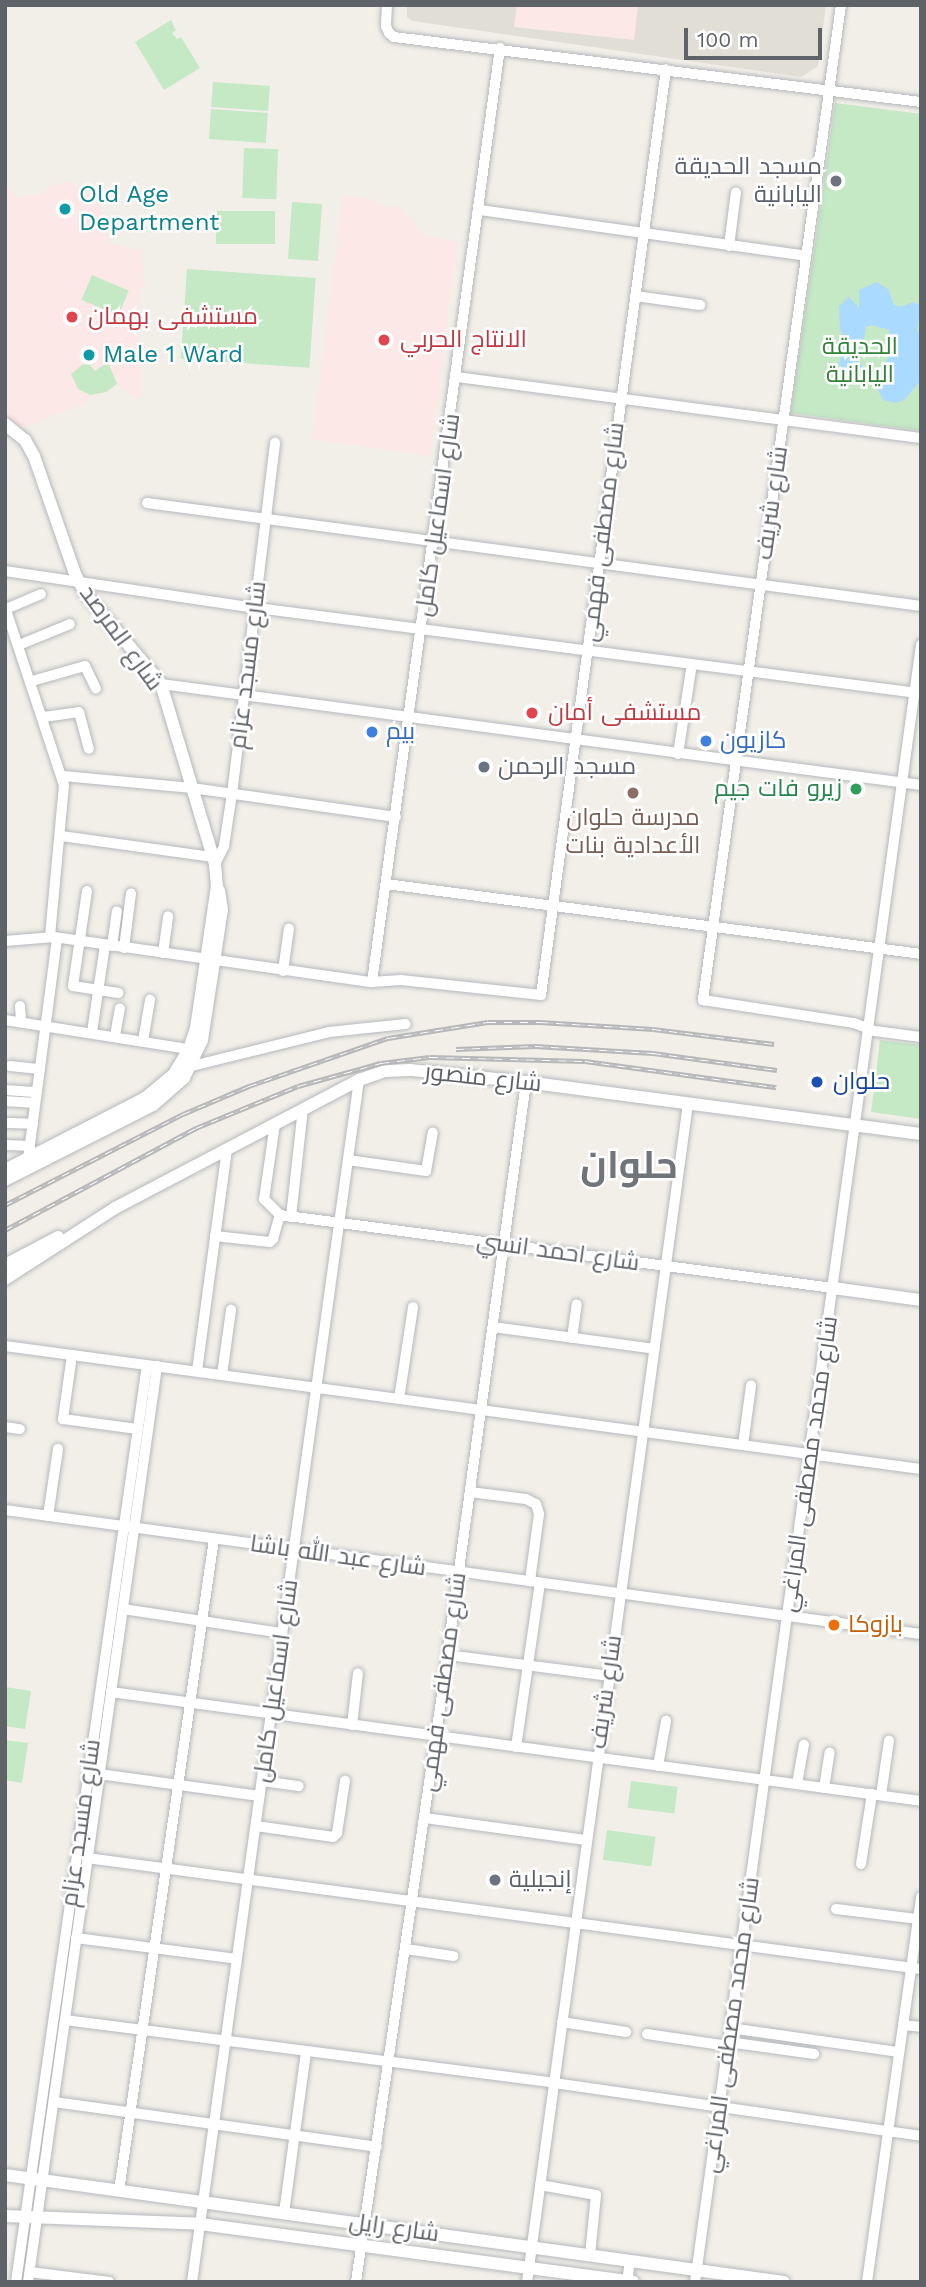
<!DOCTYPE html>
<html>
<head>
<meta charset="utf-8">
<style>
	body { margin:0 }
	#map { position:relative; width:926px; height:2287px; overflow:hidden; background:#f1efe8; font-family:"Work Sans",Cairo,sans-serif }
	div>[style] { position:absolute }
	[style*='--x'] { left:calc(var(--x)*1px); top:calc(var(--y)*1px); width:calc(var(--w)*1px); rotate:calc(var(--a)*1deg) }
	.education>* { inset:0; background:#e1ded6 }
	.medical>* { inset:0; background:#fce8e6 }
	.green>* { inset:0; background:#c5e8c5; transform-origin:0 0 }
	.water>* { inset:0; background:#aadaff }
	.roads { filter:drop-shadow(0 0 2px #b5b8bc) drop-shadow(0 0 2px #b5b8bc) }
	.minor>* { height:10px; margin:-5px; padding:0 5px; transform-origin:5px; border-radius:5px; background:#fff }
	.tertiary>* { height:12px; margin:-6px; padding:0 6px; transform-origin:6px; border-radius:6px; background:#fff }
	.rail>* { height:5px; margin-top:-2.5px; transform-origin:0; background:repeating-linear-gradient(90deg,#fff 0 8px,#b6b7b8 0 16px); box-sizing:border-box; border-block:2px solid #b6b7b8 }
	.dots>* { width:19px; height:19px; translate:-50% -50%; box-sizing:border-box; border:4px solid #fff; border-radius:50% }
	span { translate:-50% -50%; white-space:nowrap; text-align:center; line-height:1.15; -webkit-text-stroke:5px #fff; paint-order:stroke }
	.worship-label { font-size:24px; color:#5b616d }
	.right { translate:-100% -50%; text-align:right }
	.left { translate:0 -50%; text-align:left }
	.culture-label { font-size:24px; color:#0d838f }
	.health-label { font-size:24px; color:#be3a42 }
	.park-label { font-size:24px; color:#348238 }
	.street-label { font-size:24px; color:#5f6368 }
	.shop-label { font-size:24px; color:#366cbe }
	.leisure-label { font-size:24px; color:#27864d }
	.education-label { font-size:24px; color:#785e54 }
	.transit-label { font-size:24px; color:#164399 }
	.food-label { font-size:24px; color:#c56008 }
	.town-label { font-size:38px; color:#70757a; font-weight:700 }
	.frame { position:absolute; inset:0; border:7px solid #5f6368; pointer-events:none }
	.scale { position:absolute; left:684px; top:28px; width:138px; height:32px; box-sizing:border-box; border:4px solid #5f6368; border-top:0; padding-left:9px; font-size:21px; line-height:24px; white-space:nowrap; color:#5f6368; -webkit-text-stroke:5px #fff; paint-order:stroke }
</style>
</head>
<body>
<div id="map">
	<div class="education">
		<div style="clip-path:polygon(407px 5px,826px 5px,818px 66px,801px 77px,412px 21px,407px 17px)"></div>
	</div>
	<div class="medical">
		<div style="clip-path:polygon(517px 5px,638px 5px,634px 40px,514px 27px)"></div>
		<div style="clip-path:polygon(70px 181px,101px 203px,110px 243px,141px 251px,144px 286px,139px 290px,138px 344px,142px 396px,137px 399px,117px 384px,106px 392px,90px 395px,86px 403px,22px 428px,5px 416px,5px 185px,16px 197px,41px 194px,51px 186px)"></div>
		<div style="clip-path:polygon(343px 195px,371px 199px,387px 207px,398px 205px,423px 235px,457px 242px,430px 456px,312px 439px)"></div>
	</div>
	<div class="green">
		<div style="clip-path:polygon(171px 20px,176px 30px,172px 33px,177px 39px,181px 37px,200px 68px,164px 90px,135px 42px)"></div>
		<div style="left:213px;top:82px;width:57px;height:25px;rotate:4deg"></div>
		<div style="clip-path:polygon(835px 103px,921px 114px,921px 431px,791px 413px)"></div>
		<div style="left:211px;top:109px;width:57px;height:30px;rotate:4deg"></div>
		<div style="left:244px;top:148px;width:34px;height:50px;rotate:2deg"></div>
		<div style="left:292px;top:202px;width:30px;height:57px;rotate:4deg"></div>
		<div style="left:275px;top:211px;width:33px;height:59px;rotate:90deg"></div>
		<div style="left:187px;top:269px;width:129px;height:90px;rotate:4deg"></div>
		<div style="left:92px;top:275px;width:40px;height:27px;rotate:23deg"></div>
		<div style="clip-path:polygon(108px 362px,117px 384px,106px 392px,90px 395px,78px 389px,71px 374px,82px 365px,89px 364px,95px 371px)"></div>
		<div style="clip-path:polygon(880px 1040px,921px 1045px,921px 1119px,871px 1112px)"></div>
		<div style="clip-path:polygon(5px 1687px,31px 1691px,25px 1729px,5px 1726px)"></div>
		<div style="clip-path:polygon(5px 1740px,28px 1743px,22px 1783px,5px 1780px)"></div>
		<div style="left:631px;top:1781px;width:47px;height:27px;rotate:7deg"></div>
		<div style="left:607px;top:1830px;width:49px;height:30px;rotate:8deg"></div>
	</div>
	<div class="water">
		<div style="clip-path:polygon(876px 282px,888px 289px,894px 305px,901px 307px,913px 302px,921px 306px,917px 329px,921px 339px,921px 380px,905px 399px,896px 403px,883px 400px,876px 386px,878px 371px,894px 351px,889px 330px,871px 325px,866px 327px,864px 339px,853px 353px,863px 367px,854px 374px,848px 373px,839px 364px,845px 340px,840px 329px,839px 306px,849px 297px,859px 308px,859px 290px)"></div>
	</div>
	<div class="roads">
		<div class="minor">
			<div style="--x:387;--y:5;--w:21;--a:93"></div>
			<div style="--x:386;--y:26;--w:8;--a:67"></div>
			<div style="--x:389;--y:33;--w:6;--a:39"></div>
			<div style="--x:394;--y:37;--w:531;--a:7.03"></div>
			<div style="--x:841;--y:5;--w:1005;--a:97.9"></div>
			<div style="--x:703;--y:1000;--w:153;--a:8.7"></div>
			<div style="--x:854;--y:1023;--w:22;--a:21"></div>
			<div style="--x:875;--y:1031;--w:46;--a:7.4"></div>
			<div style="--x:480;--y:210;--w:329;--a:8"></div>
			<div style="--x:729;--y:246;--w:54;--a:-82.6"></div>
			<div style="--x:635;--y:296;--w:66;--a:7.9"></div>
			<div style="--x:457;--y:377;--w:468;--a:7.5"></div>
			<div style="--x:147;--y:503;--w:781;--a:7.58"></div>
			<div style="--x:5;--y:571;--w:255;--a:8.4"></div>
			<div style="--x:257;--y:608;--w:666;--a:7.33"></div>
			<div style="--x:5;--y:607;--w:188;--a:71.7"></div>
			<div style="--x:64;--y:785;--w:153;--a:95.3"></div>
			<div style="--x:6;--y:609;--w:38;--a:-23"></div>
			<div style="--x:19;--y:645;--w:55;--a:-22.4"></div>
			<div style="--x:32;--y:681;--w:55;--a:-15.8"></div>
			<div style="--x:85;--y:666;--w:25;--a:64"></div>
			<div style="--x:161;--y:684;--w:767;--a:7.57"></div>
			<div style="--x:44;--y:717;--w:35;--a:-8"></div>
			<div style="--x:79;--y:712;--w:38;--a:75"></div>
			<div style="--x:678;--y:754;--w:91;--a:-81.2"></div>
			<div style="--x:63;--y:776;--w:130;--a:5.3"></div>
			<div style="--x:192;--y:788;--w:206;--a:8.1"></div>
			<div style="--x:61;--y:836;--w:152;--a:7.9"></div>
			<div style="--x:215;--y:864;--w:20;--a:-63"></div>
			<div style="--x:224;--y:846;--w:53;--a:-81.3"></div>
			<div style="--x:232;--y:794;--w:354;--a:-83"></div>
			<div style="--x:386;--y:884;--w:540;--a:7.45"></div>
			<div style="--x:87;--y:891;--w:96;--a:98.4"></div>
			<div style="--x:73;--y:986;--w:46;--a:8.8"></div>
			<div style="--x:5;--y:941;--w:49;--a:-4.7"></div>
			<div style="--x:54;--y:937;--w:321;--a:8.1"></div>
			<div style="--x:372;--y:982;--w:29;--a:-4"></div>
			<div style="--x:401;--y:980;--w:141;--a:6.1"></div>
			<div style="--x:541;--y:995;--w:934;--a:-82.31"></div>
			<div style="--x:112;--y:946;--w:35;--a:-82"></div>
			<div style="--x:124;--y:948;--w:55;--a:-82.7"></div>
			<div style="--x:163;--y:953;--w:37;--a:-82"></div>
			<div style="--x:283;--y:971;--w:43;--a:-82.1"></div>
			<div style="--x:372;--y:982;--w:943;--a:-82.2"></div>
			<div style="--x:20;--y:1006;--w:16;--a:86"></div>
			<div style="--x:5;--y:1020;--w:186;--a:9"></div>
			<div style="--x:92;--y:1032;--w:88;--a:-81.5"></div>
			<div style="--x:115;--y:1036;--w:28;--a:-80"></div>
			<div style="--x:143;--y:1041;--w:42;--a:-80.3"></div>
			<div style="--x:10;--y:1066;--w:30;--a:6"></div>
			<div style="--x:192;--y:1066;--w:141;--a:-13.9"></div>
			<div style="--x:329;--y:1032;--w:77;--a:-5.9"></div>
			<div style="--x:5;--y:1090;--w:32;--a:4"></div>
			<div style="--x:5;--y:1101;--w:30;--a:4"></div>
			<div style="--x:9;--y:1123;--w:24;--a:2"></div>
			<div style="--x:275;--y:1124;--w:76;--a:98.3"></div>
			<div style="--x:264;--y:1199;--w:23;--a:45"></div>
			<div style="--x:5;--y:1145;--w:25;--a:2"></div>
			<div style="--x:28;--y:1159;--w:223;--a:-82.5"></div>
			<div style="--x:348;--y:1160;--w:79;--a:8"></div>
			<div style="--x:426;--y:1171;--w:39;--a:-80"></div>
			<div style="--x:291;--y:1217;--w:109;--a:-83.7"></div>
			<div style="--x:215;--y:1236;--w:55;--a:6.2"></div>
			<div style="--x:270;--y:1242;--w:4;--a:-45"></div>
			<div style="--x:273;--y:1239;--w:25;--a:-74"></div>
			<div style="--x:280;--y:1215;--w:558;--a:7.52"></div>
			<div style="--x:493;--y:1327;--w:163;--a:7.7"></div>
			<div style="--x:572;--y:1338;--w:34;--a:-82"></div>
			<div style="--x:5;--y:1346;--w:924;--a:7.65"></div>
			<div style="--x:72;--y:1355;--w:65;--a:98"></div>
			<div style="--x:63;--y:1419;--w:75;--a:7.7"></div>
			<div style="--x:197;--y:1371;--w:223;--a:-82.3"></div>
			<div style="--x:222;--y:1375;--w:66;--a:-82.1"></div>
			<div style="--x:399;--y:1399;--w:93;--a:-81.3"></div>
			<div style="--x:5;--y:1427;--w:15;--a:8"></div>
			<div style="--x:743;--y:1445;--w:60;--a:-82.3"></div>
			<div style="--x:470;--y:1492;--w:56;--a:7.1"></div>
			<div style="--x:526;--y:1499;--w:11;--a:27"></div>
			<div style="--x:536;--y:1504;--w:10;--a:73"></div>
			<div style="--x:539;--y:1514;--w:68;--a:97.7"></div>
			<div style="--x:5;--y:1510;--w:924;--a:7.71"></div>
			<div style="--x:48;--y:1516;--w:68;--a:-81.5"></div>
			<div style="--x:123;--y:1609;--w:161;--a:8.6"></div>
			<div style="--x:448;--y:1655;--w:162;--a:7.4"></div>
			<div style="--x:111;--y:1692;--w:817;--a:7.66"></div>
			<div style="--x:352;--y:1725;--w:52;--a:-83.4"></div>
			<div style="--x:516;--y:1747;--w:166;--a:-81.7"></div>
			<div style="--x:658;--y:1766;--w:46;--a:-79.9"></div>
			<div style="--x:99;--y:1774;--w:162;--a:7.8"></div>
			<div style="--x:262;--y:1781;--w:37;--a:8"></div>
			<div style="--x:797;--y:1784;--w:40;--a:-80"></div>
			<div style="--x:824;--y:1788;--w:36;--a:-81"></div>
			<div style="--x:881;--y:1795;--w:55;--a:-81.6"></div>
			<div style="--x:425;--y:1818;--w:162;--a:7.8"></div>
			<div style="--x:256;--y:1826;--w:78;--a:8.1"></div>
			<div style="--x:333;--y:1837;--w:6;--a:-45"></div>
			<div style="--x:337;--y:1833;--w:53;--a:-81.3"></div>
			<div style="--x:87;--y:1858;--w:841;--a:7.58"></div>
			<div style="--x:861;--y:1864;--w:71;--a:-81.1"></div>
			<div style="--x:836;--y:1909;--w:83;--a:7"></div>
			<div style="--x:76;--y:1938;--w:162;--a:7.4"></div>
			<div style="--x:406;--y:1949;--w:48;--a:8.5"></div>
			<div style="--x:65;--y:2020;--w:493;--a:7.3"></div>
			<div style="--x:554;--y:2083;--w:371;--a:8.2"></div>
			<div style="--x:562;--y:2022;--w:65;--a:8.9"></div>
			<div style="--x:903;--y:2025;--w:18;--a:6"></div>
			<div style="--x:730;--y:2028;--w:171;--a:8.1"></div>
			<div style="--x:647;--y:2034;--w:82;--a:8.4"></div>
			<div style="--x:728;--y:2042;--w:87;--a:7.9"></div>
			<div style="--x:54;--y:2102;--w:326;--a:7.9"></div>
			<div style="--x:540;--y:2185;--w:57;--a:10.1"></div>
			<div style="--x:596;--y:2195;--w:60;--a:95.7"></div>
			<div style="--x:119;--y:2191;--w:659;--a:-81.71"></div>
			<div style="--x:284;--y:2213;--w:162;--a:-82.2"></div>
			<div style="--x:30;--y:2272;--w:80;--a:7.2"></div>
			<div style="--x:16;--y:2282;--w:926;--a:-81.87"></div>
			<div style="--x:28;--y:2282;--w:925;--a:-81.98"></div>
			<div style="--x:192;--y:2282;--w:1214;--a:-82.09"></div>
			<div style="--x:356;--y:2282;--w:594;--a:-81.68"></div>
			<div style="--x:442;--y:1694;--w:618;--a:-82.18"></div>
			<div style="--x:527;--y:2282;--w:1190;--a:-82.22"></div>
			<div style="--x:627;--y:2282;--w:21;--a:-82"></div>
			<div style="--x:695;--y:2282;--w:1653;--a:-82.14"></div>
			<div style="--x:867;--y:2282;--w:389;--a:-82"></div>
		</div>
		<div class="tertiary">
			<div style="--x:5;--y:424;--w:26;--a:39"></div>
			<div style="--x:25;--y:440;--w:18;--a:61"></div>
			<div style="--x:34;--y:456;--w:125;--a:70.8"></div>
			<div style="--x:75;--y:574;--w:21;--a:62"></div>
			<div style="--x:85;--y:593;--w:119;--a:50.1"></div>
			<div style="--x:161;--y:684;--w:188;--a:73.3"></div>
			<div style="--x:215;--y:864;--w:22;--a:85"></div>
			<div style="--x:217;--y:886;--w:144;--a:98.4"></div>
			<div style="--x:196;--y:1028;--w:22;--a:108"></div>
			<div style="--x:189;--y:1049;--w:29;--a:121"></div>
			<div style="--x:174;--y:1074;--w:38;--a:140"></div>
			<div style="--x:145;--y:1098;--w:157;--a:152.8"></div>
			<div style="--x:5;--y:1180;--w:166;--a:-26.9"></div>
			<div style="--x:153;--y:1105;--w:41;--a:-41.1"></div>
			<div style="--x:184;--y:1078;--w:42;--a:-64.7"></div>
			<div style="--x:202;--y:1040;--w:132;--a:-81.3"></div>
			<div style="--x:222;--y:910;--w:20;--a:-99"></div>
			<div style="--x:5;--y:1265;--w:60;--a:-27.8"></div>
			<div style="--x:5;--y:1279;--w:131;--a:-32.8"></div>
			<div style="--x:115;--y:1208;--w:276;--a:-27.7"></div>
			<div style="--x:359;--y:1080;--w:28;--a:-19"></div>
			<div style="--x:385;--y:1071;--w:26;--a:-2"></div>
			<div style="--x:411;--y:1070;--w:116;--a:6"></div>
			<div style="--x:526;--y:1082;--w:398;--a:7.5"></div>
			<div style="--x:833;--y:1288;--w:89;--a:7.8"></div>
			<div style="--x:5;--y:2175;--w:786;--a:7.82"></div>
			<div style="--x:5;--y:2216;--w:195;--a:2.3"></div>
			<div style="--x:200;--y:2224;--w:437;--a:7.6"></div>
		</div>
	</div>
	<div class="rail">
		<div style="--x:456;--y:1049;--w:79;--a:-2.2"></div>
		<div style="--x:535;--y:1046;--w:118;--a:3.4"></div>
		<div style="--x:653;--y:1053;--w:125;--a:7.8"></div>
		<div style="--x:5;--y:1205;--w:200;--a:-27.1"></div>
		<div style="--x:183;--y:1114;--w:72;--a:-23"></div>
		<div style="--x:249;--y:1086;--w:147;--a:-19.1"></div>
		<div style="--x:388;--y:1038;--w:101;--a:-9.1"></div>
		<div style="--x:488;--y:1022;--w:52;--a:0"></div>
		<div style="--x:540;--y:1022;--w:113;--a:3.5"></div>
		<div style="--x:653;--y:1029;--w:122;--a:7.1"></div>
		<div style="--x:5;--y:1230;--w:217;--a:-28.1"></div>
		<div style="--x:196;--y:1128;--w:110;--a:-22.4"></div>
		<div style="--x:298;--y:1086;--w:86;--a:-15.5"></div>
		<div style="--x:381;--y:1063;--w:49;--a:-7"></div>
		<div style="--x:430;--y:1057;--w:155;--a:1.5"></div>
		<div style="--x:585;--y:1061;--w:193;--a:7.8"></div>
	</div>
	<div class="dots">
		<div style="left:836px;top:181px;background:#6b7280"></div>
		<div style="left:65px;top:209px;background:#0f9aa8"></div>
		<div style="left:72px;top:317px;background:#e0444e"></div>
		<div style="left:384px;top:340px;background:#e0444e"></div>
		<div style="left:89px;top:355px;background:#0f9aa8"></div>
		<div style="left:532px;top:713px;background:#e0444e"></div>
		<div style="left:372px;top:732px;background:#3f7fe0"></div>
		<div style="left:706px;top:741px;background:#3f7fe0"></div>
		<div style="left:484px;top:767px;background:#6b7280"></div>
		<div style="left:856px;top:789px;background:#2e9e5b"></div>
		<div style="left:633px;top:793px;background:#8d6e63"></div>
		<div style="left:817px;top:1082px;background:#1a4fb4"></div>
		<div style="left:834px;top:1625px;background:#e8710a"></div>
		<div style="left:495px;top:1880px;background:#6b7280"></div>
	</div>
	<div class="worship-label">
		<span class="right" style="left:822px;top:181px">مسجد الحديقة<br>اليابانية</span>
		<span class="left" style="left:498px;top:767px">مسجد الرحمن</span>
		<span class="left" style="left:509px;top:1880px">إنجيلية</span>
	</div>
	<div class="culture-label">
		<span class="left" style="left:79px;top:209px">Old Age<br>Department</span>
		<span class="left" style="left:103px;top:355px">Male 1 Ward</span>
	</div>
	<div class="health-label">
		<span class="left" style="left:88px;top:317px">مستشفى بهمان</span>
		<span class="left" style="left:400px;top:340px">الانتاج الحربي</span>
		<span class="left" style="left:548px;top:713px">مستشفى أمان</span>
	</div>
	<div class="park-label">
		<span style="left:860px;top:361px">الحديقة<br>اليابانية</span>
	</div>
	<div class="street-label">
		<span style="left:772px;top:503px;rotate:-82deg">شارع شريف</span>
		<span style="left:438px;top:515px;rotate:-82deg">شارع اسماعيل كامل</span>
		<span style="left:603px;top:532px;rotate:-83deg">شارع مصطفى فهمي</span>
		<span style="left:121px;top:638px;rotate:54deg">شارع المرصد</span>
		<span style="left:248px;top:665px;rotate:-83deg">شارع مسجد عزام</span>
		<span style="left:483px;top:1078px;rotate:6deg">شارع منصور</span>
		<span style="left:558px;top:1252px;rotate:8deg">شارع احمد انسي</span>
		<span style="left:809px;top:1464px;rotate:-82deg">شارع محمد مصطفى المراغي</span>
		<span style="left:338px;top:1556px;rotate:8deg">شارع عبد الله باشا</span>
		<span style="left:276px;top:1681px;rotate:-82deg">شارع اسماعيل كامل</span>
		<span style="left:443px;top:1682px;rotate:-82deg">شارع مصطفى فهمي</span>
		<span style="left:606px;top:1692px;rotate:-82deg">شارع شريف</span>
		<span style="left:81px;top:1823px;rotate:-82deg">شارع مسجد عزام</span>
		<span style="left:731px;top:2025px;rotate:-82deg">شارع محمد مصطفى المراغي</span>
		<span style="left:394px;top:2228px;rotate:8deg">شارع رايل</span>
	</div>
	<div class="shop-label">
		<span class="left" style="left:386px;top:732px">بيم</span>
		<span class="left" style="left:720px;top:741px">كازيون</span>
	</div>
	<div class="leisure-label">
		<span class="right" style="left:842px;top:789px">زيرو فات جيم</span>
	</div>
	<div class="education-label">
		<span style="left:633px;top:832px">مدرسة حلوان<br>الأعدادية بنات</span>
	</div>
	<div class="transit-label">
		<span class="left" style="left:833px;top:1082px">حلوان</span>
	</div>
	<div class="food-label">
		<span class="left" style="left:848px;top:1625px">بازوكا</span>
	</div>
	<div class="town-label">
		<span style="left:629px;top:1166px">حلوان</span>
	</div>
	<div class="frame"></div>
	<div class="scale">100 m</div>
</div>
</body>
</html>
